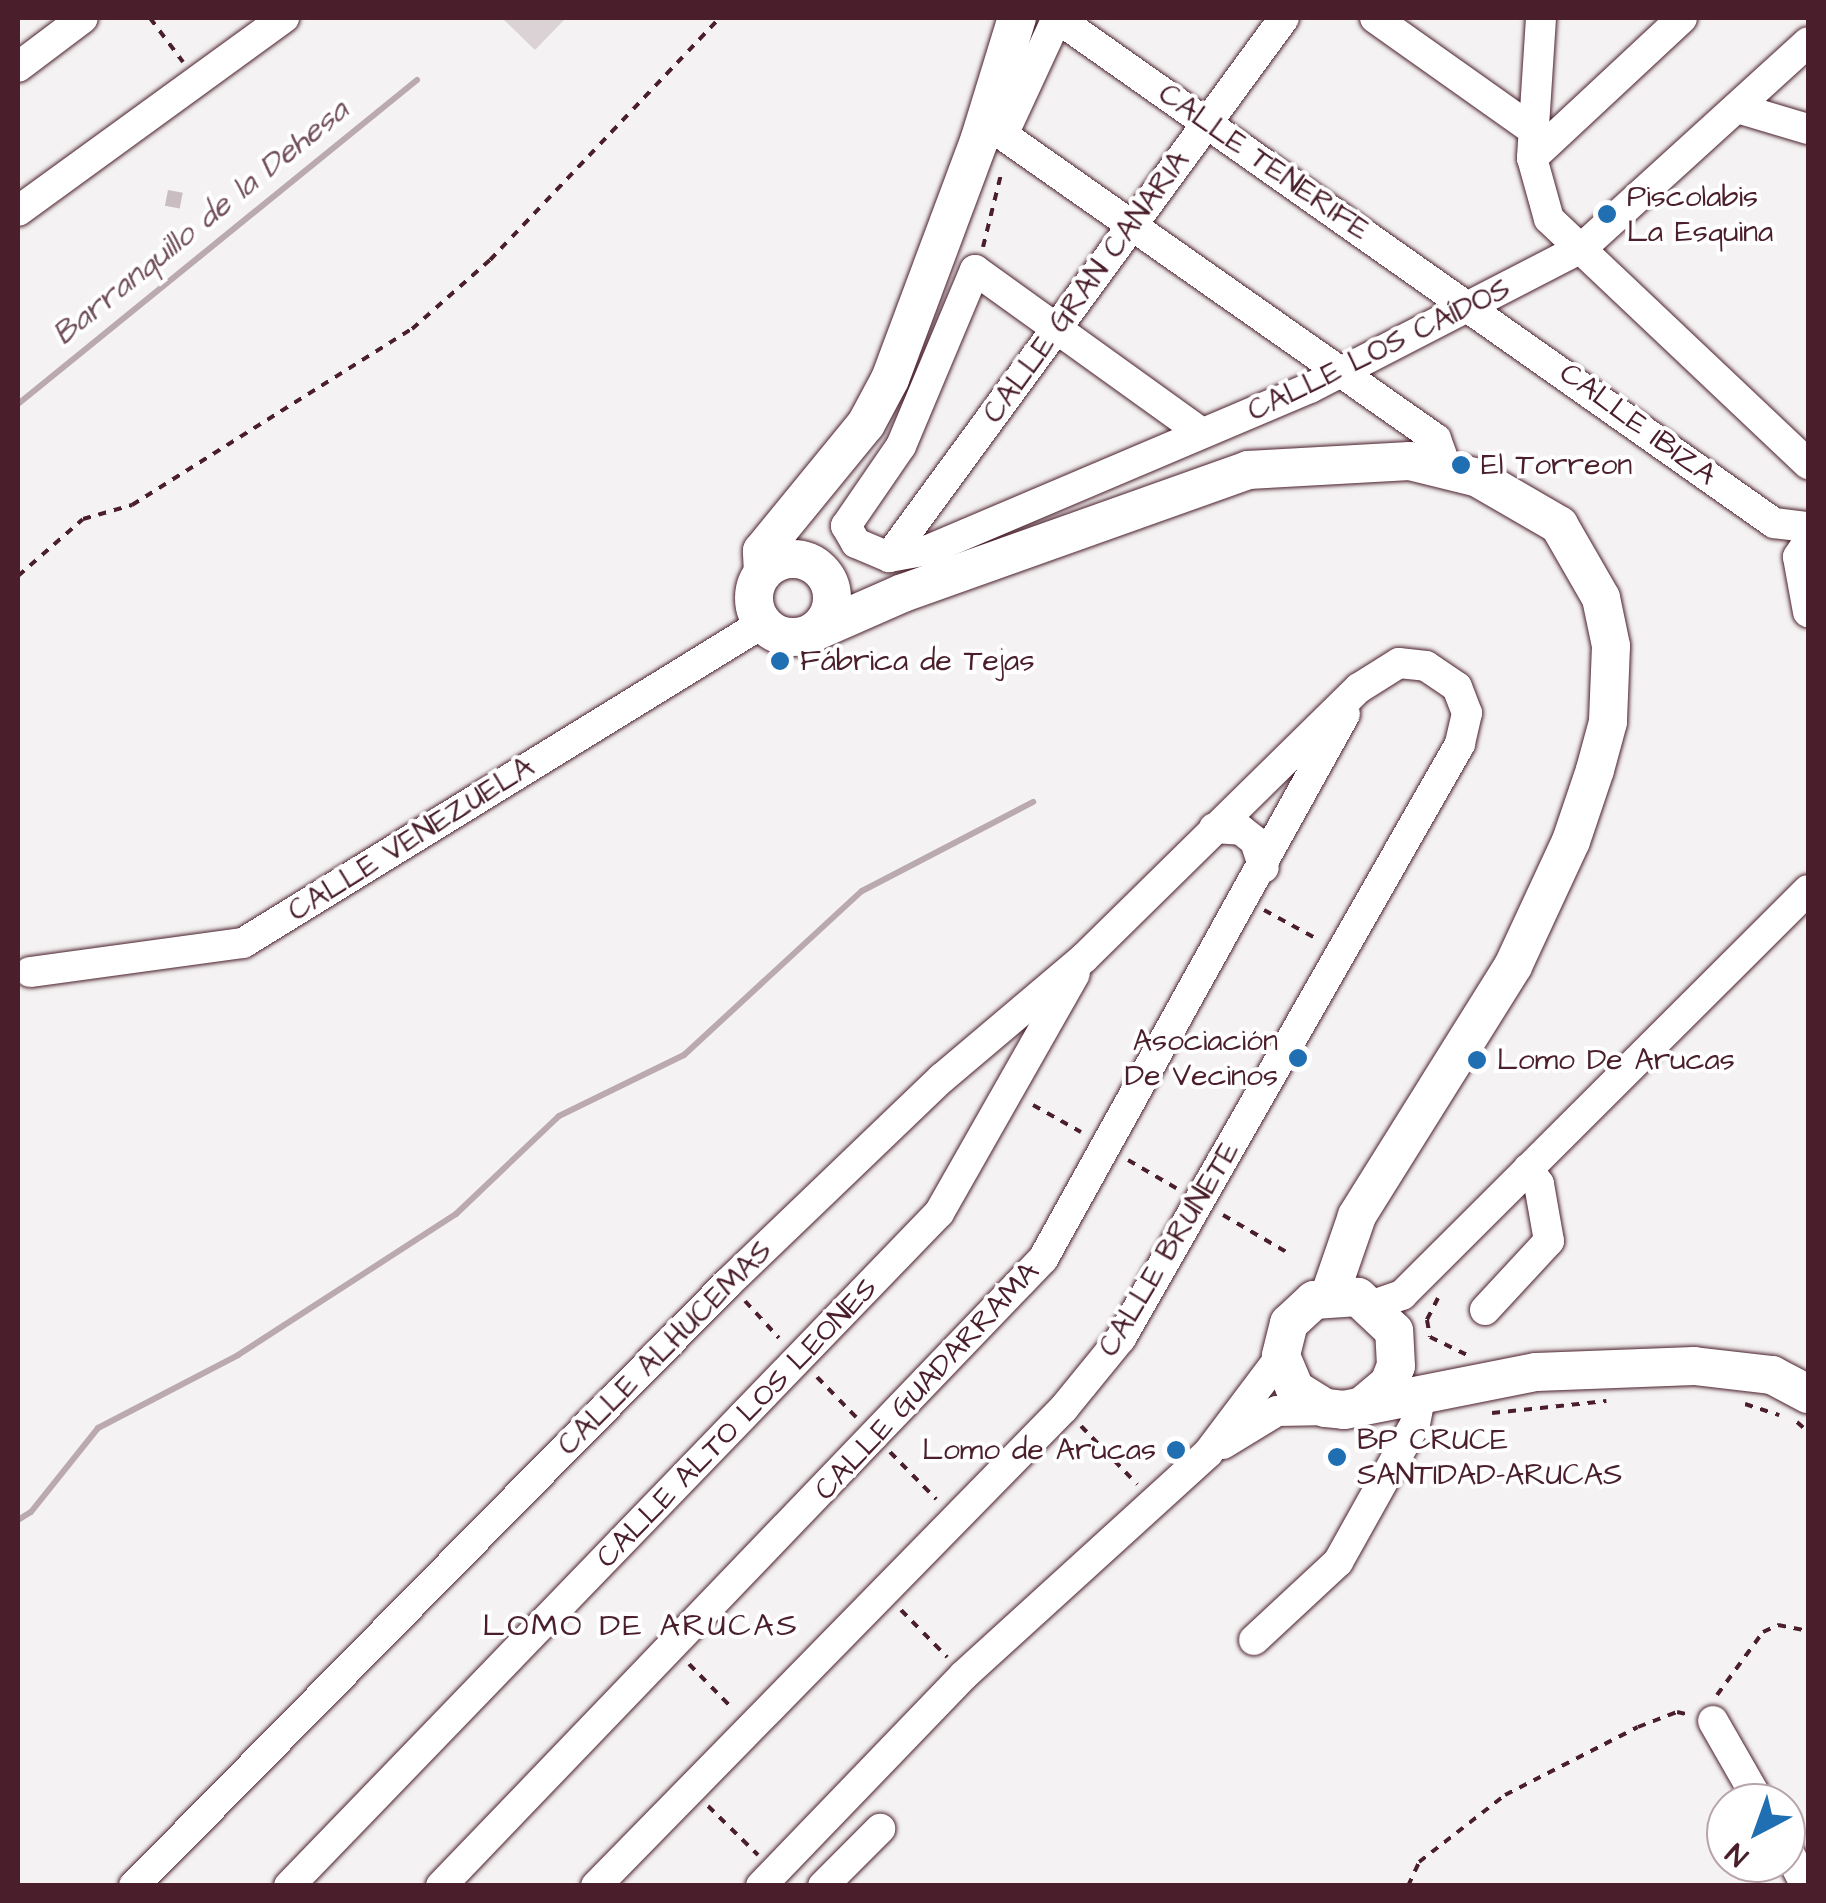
<!DOCTYPE html>
<html>
<head>
<meta charset="utf-8">
<style>
	body { margin:0 }
	#map { position:relative; width:1826px; height:1903px; overflow:hidden; background:#f4f2f2; font-family:"Architects Daughter",sans-serif }
	div>[style] { position:absolute }
	[style*='--x'] { left:calc(var(--x)*1px); top:calc(var(--y)*1px); width:calc(var(--w)*1px); rotate:calc(var(--a)*1deg) }
	.green>* { inset:0; background:#dbd2d5 }
	.stream>* { height:6px; margin:-3px; padding:0 3px; transform-origin:3px; border-radius:3px; background:#baa9ae }
	.building>* { inset:0; background:#cabdc1; transform-origin:0 0 }
	.path>* { height:4px; margin-top:-2px; transform-origin:0; background:repeating-linear-gradient(90deg,#4a1f2b 0 8px,transparent 0 16px) }
	.roads { filter:drop-shadow(0 0 2px #4a1f2b) drop-shadow(0 0 2px #4a1f2b) }
	.minor>* { height:30px; margin:-15px; padding:0 15px; transform-origin:15px; border-radius:15px; background:#fff }
	.major>* { height:38px; margin:-19px; padding:0 19px; transform-origin:19px; border-radius:19px; background:#fff }
	.major>.ring { margin:-19px; padding:0; box-sizing:content-box; background:none; border:38px solid #fff; border-radius:50% }
	.dots>* { width:28px; height:28px; translate:-50% -50%; box-sizing:border-box; border:5px solid #fff; border-radius:50% }
	span { translate:-50% -50%; white-space:nowrap; text-align:center; line-height:1.15; -webkit-text-stroke:8px #fff; paint-order:stroke }
	.street-label { font-size:30px; color:#4a1f2b }
	.poi-label { font-size:30px; color:#4a1f2b }
	.left { translate:0 -50%; text-align:left }
	.right { translate:-100% -50%; text-align:right }
	.water-label { font-size:32px; color:#714f59; font-style:italic }
	.neighbourhood-label { font-size:32px; color:#4a1f2b; letter-spacing:2.5px }
	.frame { position:absolute; inset:0; border:20px solid #4a1f2b; pointer-events:none }
	.north { position:absolute; left:1706px; top:1783px; width:100px; height:100px; box-sizing:border-box; background:#fff; border:2px solid #b7a5aa; border-radius:50%; rotate:221deg; font-size:28px; font-weight:700; line-height:40px; text-align:center; color:#4a1f2b }
	.north::after { content:''; display:block; margin:auto; width:35px; height:45px; background:#1f6fb2; clip-path:polygon(50% 0,100% 100%,50% 72%,0 100%) }
</style>
</head>
<body>
<div id="map">
	<div class="green">
		<div style="clip-path:polygon(502px 18px,566px 18px,535px 50px)"></div>
	</div>
	<div class="stream">
		<div style="--x:18;--y:404;--w:514;--a:-39.08"></div>
		<div style="--x:18;--y:1520;--w:15;--a:-32"></div>
		<div style="--x:31;--y:1512;--w:107;--a:-51.4"></div>
		<div style="--x:98;--y:1428;--w:158;--a:-27.5"></div>
		<div style="--x:238;--y:1355;--w:260;--a:-32.9"></div>
		<div style="--x:456;--y:1214;--w:142;--a:-43.6"></div>
		<div style="--x:559;--y:1116;--w:139;--a:-26"></div>
		<div style="--x:684;--y:1055;--w:242;--a:-42.7"></div>
		<div style="--x:862;--y:891;--w:193;--a:-27.5"></div>
	</div>
	<div class="building">
		<div style="left:168px;top:190px;width:15px;height:16px;rotate:11deg"></div>
	</div>
	<div class="path">
		<div style="--x:150;--y:18;--w:55;--a:53.1"></div>
		<div style="--x:983;--y:247;--w:79;--a:-76.1"></div>
		<div style="--x:18;--y:576;--w:86;--a:-41.2"></div>
		<div style="--x:83;--y:519;--w:51;--a:-15.9"></div>
		<div style="--x:132;--y:505;--w:331;--a:-32.2"></div>
		<div style="--x:412;--y:329;--w:104;--a:-41.5"></div>
		<div style="--x:490;--y:260;--w:334;--a:-46.5"></div>
		<div style="--x:1264;--y:910;--w:60;--a:28.7"></div>
		<div style="--x:1033;--y:1105;--w:55;--a:29.4"></div>
		<div style="--x:1128;--y:1160;--w:56;--a:30.3"></div>
		<div style="--x:1223;--y:1215;--w:75;--a:30.3"></div>
		<div style="--x:1438;--y:1298;--w:25;--a:117"></div>
		<div style="--x:1427;--y:1320;--w:17;--a:80"></div>
		<div style="--x:1430;--y:1337;--w:41;--a:25.9"></div>
		<div style="--x:745;--y:1301;--w:50;--a:47.4"></div>
		<div style="--x:817;--y:1377;--w:56;--a:45.7"></div>
		<div style="--x:1745;--y:1404;--w:36;--a:18"></div>
		<div style="--x:1492;--y:1413;--w:115;--a:-6"></div>
		<div style="--x:1797;--y:1422;--w:15;--a:42"></div>
		<div style="--x:1081;--y:1426;--w:81;--a:46"></div>
		<div style="--x:890;--y:1452;--w:66;--a:45.6"></div>
		<div style="--x:901;--y:1610;--w:66;--a:45.6"></div>
		<div style="--x:689;--y:1664;--w:60;--a:45.7"></div>
		<div style="--x:1717;--y:1695;--w:78;--a:-53.9"></div>
		<div style="--x:1763;--y:1632;--w:17;--a:-25"></div>
		<div style="--x:1778;--y:1625;--w:31;--a:11"></div>
		<div style="--x:708;--y:1806;--w:70;--a:44.4"></div>
		<div style="--x:1408;--y:1886;--w:26;--a:-65"></div>
		<div style="--x:1419;--y:1862;--w:109;--a:-37.9"></div>
		<div style="--x:1505;--y:1795;--w:149;--a:-27.1"></div>
		<div style="--x:1638;--y:1727;--w:42;--a:-21"></div>
		<div style="--x:1677;--y:1712;--w:13;--a:13"></div>
	</div>
	<div class="roads">
		<div class="minor">
			<div style="--x:1057;--y:18;--w:877;--a:35.16"></div>
			<div style="--x:1774;--y:523;--w:34;--a:7"></div>
			<div style="--x:1057;--y:18;--w:129;--a:114.8"></div>
			<div style="--x:1003;--y:135;--w:529;--a:35.07"></div>
			<div style="--x:1436;--y:439;--w:33;--a:70"></div>
			<div style="--x:1375;--y:18;--w:192;--a:35.3"></div>
			<div style="--x:1541;--y:18;--w:140;--a:93.7"></div>
			<div style="--x:1532;--y:158;--w:63;--a:74.4"></div>
			<div style="--x:1549;--y:219;--w:357;--a:43.4"></div>
			<div style="--x:18;--y:67;--w:81;--a:-37"></div>
			<div style="--x:1737;--y:108;--w:74;--a:16.5"></div>
			<div style="--x:1532;--y:158;--w:205;--a:-43"></div>
			<div style="--x:18;--y:211;--w:329;--a:-36"></div>
			<div style="--x:1808;--y:542;--w:18;--a:124"></div>
			<div style="--x:1798;--y:557;--w:56;--a:79.7"></div>
			<div style="--x:889;--y:557;--w:40;--a:-10"></div>
			<div style="--x:928;--y:550;--w:415;--a:-23"></div>
			<div style="--x:1310;--y:388;--w:307;--a:-27.3"></div>
			<div style="--x:1583;--y:247;--w:304;--a:-42.3"></div>
			<div style="--x:889;--y:557;--w:668;--a:-53.76"></div>
			<div style="--x:889;--y:557;--w:36;--a:-157"></div>
			<div style="--x:856;--y:543;--w:20;--a:-120"></div>
			<div style="--x:846;--y:526;--w:97;--a:-55.5"></div>
			<div style="--x:901;--y:446;--w:191;--a:-67.2"></div>
			<div style="--x:975;--y:270;--w:279;--a:35.7"></div>
			<div style="--x:1214;--y:828;--w:27;--a:4"></div>
			<div style="--x:1241;--y:830;--w:18;--a:38"></div>
			<div style="--x:1255;--y:841;--w:28;--a:72"></div>
			<div style="--x:30;--y:972;--w:215;--a:-7.8"></div>
			<div style="--x:243;--y:943;--w:611;--a:-31.61"></div>
			<div style="--x:1373;--y:1305;--w:31;--a:-19"></div>
			<div style="--x:1402;--y:1295;--w:573;--a:-44.93"></div>
			<div style="--x:1485;--y:1310;--w:94;--a:-47.2"></div>
			<div style="--x:1549;--y:1241;--w:58;--a:-100"></div>
			<div style="--x:1539;--y:1184;--w:19;--a:-125"></div>
			<div style="--x:1223;--y:1444;--w:63;--a:-31.4"></div>
			<div style="--x:1277;--y:1411;--w:56;--a:-1"></div>
			<div style="--x:1254;--y:1640;--w:115;--a:-42.9"></div>
			<div style="--x:1338;--y:1562;--w:158;--a:-60.8"></div>
			<div style="--x:1415;--y:1424;--w:31;--a:-79"></div>
			<div style="--x:1713;--y:1721;--w:95;--a:60.2"></div>
			<div style="--x:1786;--y:1847;--w:44;--a:62.9"></div>
			<div style="--x:134;--y:1886;--w:846;--a:-45.43"></div>
			<div style="--x:728;--y:1283;--w:296;--a:-43.8"></div>
			<div style="--x:942;--y:1078;--w:186;--a:-40.2"></div>
			<div style="--x:1084;--y:958;--w:385;--a:-44.5"></div>
			<div style="--x:1359;--y:688;--w:47;--a:-32"></div>
			<div style="--x:1399;--y:663;--w:27;--a:6"></div>
			<div style="--x:1426;--y:666;--w:37;--a:34"></div>
			<div style="--x:1457;--y:687;--w:28;--a:69"></div>
			<div style="--x:1467;--y:713;--w:32;--a:103"></div>
			<div style="--x:1460;--y:744;--w:684;--a:119.71"></div>
			<div style="--x:1121;--y:1338;--w:90;--a:129.2"></div>
			<div style="--x:1064;--y:1408;--w:669;--a:134.39"></div>
			<div style="--x:289;--y:1886;--w:936;--a:-46"></div>
			<div style="--x:939;--y:1213;--w:275;--a:-60.4"></div>
			<div style="--x:441;--y:1886;--w:869;--a:-46.17"></div>
			<div style="--x:1043;--y:1259;--w:623;--a:-61.01"></div>
			<div style="--x:761;--y:1886;--w:293;--a:-46.1"></div>
			<div style="--x:964;--y:1675;--w:330;--a:-42.3"></div>
			<div style="--x:1208;--y:1453;--w:121;--a:-53"></div>
			<div style="--x:823;--y:1886;--w:81;--a:-45"></div>
		</div>
		<div class="major">
			<div class="ring" style="left:754px;top:559px;width:40px;height:40px"></div>
			<div style="--x:763;--y:573;--w:22;--a:-93"></div>
			<div style="--x:762;--y:551;--w:164;--a:-50.7"></div>
			<div style="--x:866;--y:424;--w:51;--a:-61.9"></div>
			<div style="--x:890;--y:379;--w:257;--a:-69.5"></div>
			<div style="--x:980;--y:138;--w:126;--a:-72.9"></div>
			<div style="--x:814;--y:632;--w:97;--a:-23.7"></div>
			<div style="--x:903;--y:593;--w:366;--a:-19.6"></div>
			<div style="--x:1248;--y:470;--w:162;--a:-3.2"></div>
			<div style="--x:1410;--y:461;--w:70;--a:14"></div>
			<div style="--x:1478;--y:478;--w:94;--a:30.1"></div>
			<div style="--x:1559;--y:525;--w:84;--a:60.1"></div>
			<div style="--x:1601;--y:598;--w:49;--a:78.2"></div>
			<div style="--x:1611;--y:646;--w:76;--a:92.3"></div>
			<div style="--x:1608;--y:722;--w:50;--a:105.2"></div>
			<div style="--x:1595;--y:770;--w:75;--a:108.7"></div>
			<div style="--x:1571;--y:841;--w:138;--a:114.9"></div>
			<div style="--x:1513;--y:966;--w:295;--a:122"></div>
			<div style="--x:1357;--y:1216;--w:83;--a:109.1"></div>
			<div style="--x:1362;--y:1406;--w:35;--a:-40"></div>
			<div style="--x:1389;--y:1383;--w:18;--a:-68"></div>
			<div style="--x:1396;--y:1366;--w:35;--a:-93"></div>
			<div style="--x:1394;--y:1331;--w:50;--a:-136.6"></div>
			<div style="--x:1358;--y:1297;--w:44;--a:176.1"></div>
			<div style="--x:1314;--y:1300;--w:34;--a:137"></div>
			<div style="--x:1289;--y:1323;--w:34;--a:104"></div>
			<div style="--x:1281;--y:1356;--w:36;--a:67"></div>
			<div style="--x:1295;--y:1389;--w:36;--a:32"></div>
			<div style="--x:1326;--y:1408;--w:18;--a:6"></div>
			<div style="--x:1344;--y:1410;--w:196;--a:-11.2"></div>
			<div style="--x:1536;--y:1372;--w:158;--a:-2.2"></div>
			<div style="--x:1694;--y:1366;--w:79;--a:6.6"></div>
			<div style="--x:1772;--y:1375;--w:41;--a:27.8"></div>
		</div>
	</div>
	<div class="dots">
		<div style="left:1607px;top:214px;background:#1f6fb2"></div>
		<div style="left:1461px;top:465px;background:#1f6fb2"></div>
		<div style="left:780px;top:661px;background:#1f6fb2"></div>
		<div style="left:1298px;top:1058px;background:#1f6fb2"></div>
		<div style="left:1477px;top:1060px;background:#1f6fb2"></div>
		<div style="left:1176px;top:1450px;background:#1f6fb2"></div>
		<div style="left:1337px;top:1457px;background:#1f6fb2"></div>
	</div>
	<div class="street-label">
		<span style="left:1264px;top:162px;rotate:35deg">CALLE TENERIFE</span>
		<span style="left:1086px;top:287px;rotate:-54deg">CALLE GRAN CANARIA</span>
		<span style="left:1379px;top:350px;rotate:-26deg">CALLE LOS CAÍDOS</span>
		<span style="left:1638px;top:424px;rotate:36deg">CALLE IBIZA</span>
		<span style="left:411px;top:839px;rotate:-32deg">CALLE VENEZUELA</span>
		<span style="left:1169px;top:1249px;rotate:-59deg">CALLE BRUNETE</span>
		<span style="left:665px;top:1348px;rotate:-45deg">CALLE ALHUCEMAS</span>
		<span style="left:927px;top:1381px;rotate:-47deg">CALLE GUADARRAMA</span>
		<span style="left:737px;top:1423px;rotate:-46deg">CALLE ALTO LOS LEONES</span>
	</div>
	<div class="poi-label">
		<span class="left" style="left:1627px;top:214px">Piscolabis<br>La Esquina</span>
		<span class="left" style="left:1481px;top:465px">El Torreon</span>
		<span class="left" style="left:800px;top:661px">Fábrica de Tejas</span>
		<span class="right" style="left:1278px;top:1058px">Asociación<br>De Vecinos</span>
		<span class="left" style="left:1497px;top:1060px">Lomo De Arucas</span>
		<span class="left" style="left:1357px;top:1457px">BP CRUCE<br>SANTIDAD-ARUCAS</span>
		<span class="right" style="left:1156px;top:1450px">Lomo de Arucas</span>
	</div>
	<div class="water-label">
		<span style="left:201px;top:223px;rotate:-39deg">Barranquillo de la Dehesa</span>
	</div>
	<div class="neighbourhood-label">
		<span style="left:641px;top:1626px">LOMO DE ARUCAS</span>
	</div>
	<div class="frame"></div>
	<div class="north">N</div>
</div>
</body>
</html>
